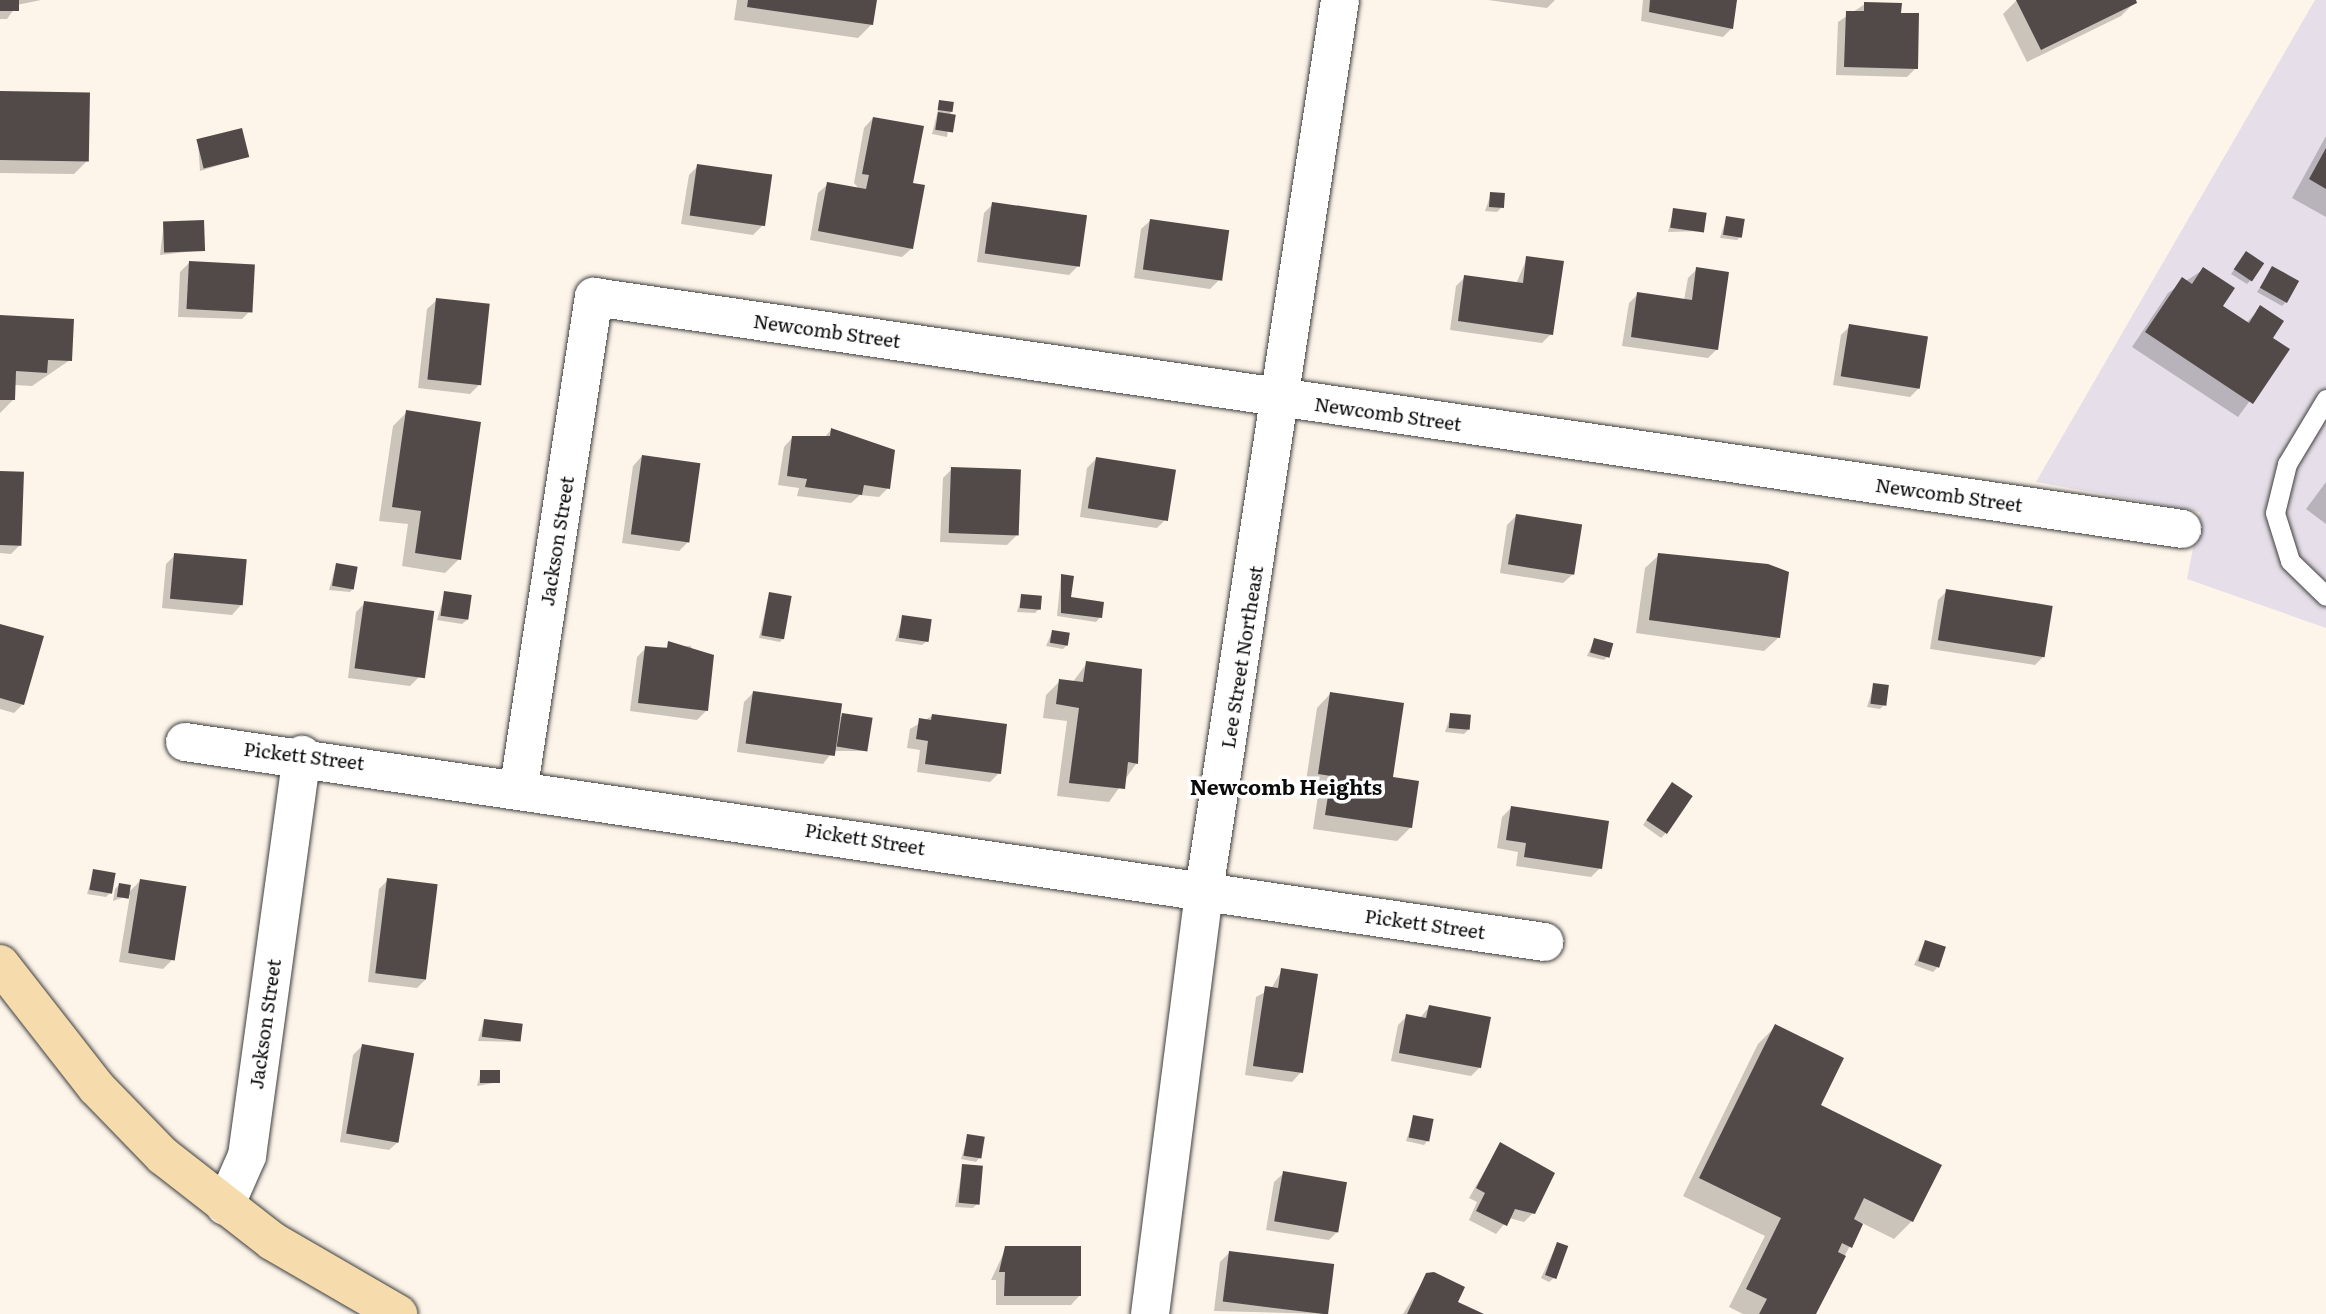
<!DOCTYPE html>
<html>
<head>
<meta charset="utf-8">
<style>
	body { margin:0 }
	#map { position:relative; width:2326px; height:1314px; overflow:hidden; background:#fdf5ea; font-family:Literata,serif }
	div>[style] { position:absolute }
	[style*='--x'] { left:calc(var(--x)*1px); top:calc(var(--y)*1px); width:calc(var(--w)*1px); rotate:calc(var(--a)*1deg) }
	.industrial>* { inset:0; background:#e6dfe9 }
	.shadow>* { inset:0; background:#0003 }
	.building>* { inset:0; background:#524a48; transform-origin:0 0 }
	.roads { filter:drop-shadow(0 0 2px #3e3e3e) drop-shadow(0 0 2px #3e3e3e) }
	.service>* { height:19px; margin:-9.5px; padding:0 9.5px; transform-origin:9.5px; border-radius:9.5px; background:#fff }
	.minor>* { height:38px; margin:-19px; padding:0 19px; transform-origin:19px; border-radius:19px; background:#fff }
	.secondary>* { height:38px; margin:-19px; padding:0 19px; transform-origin:19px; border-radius:19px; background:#f6dcac }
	span { translate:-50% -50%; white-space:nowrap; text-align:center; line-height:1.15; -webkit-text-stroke:7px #fff; paint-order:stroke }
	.street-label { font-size:19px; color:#0b0b0b }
	.neighbourhood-label { font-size:21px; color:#0b0b0b; font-weight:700 }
</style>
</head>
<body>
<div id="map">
	<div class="industrial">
		<div style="clip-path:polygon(2315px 0,2326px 0,2326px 628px,2187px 579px,2200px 512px,2036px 482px)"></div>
	</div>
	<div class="shadow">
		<div style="clip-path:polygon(0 0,41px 0,17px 5px,7px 19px,0 19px)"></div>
		<div style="clip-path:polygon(737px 0,875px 0,872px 24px,858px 38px,734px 20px)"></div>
		<div style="clip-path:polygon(1488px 0,1555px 0,1547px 8px)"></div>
		<div style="clip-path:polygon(1643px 0,1735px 0,1732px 28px,1723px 37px,1641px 21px)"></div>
		<div style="clip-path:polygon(2017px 0,2134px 0,2135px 2px,2121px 16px,2027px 62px,2003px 14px)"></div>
		<div style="clip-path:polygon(1865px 4px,1916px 68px,1907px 77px,1836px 75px,1838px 22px)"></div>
		<div style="clip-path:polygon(0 93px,88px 160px,74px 174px,0 173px)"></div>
		<div style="clip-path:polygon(940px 102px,951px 111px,947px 137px,932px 134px)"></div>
		<div style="clip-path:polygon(873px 118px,911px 185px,912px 248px,902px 257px,810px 240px,818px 193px,828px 184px,860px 190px,854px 183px,864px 128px)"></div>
		<div style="clip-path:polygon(2326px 136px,2326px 217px,2292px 198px)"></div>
		<div style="clip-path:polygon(198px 141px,247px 157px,200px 171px)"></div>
		<div style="clip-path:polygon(698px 166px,762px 226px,753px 235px,681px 224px,689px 175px)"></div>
		<div style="clip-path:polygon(1491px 194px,1501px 208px,1497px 212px,1485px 211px)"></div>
		<div style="clip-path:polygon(993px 204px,1078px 266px,1069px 275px,977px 262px,984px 213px)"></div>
		<div style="clip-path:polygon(1674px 210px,1703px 231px,1668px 232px)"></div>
		<div style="clip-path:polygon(1726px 218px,1741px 236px,1737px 240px,1720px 238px)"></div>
		<div style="clip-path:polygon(1151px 220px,1219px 280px,1210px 289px,1134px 278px,1141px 229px)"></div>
		<div style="clip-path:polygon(164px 223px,203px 250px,160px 255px)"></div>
		<div style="clip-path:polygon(2243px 257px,2251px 280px,2247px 284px,2231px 274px)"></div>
		<div style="clip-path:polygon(1527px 258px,1551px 334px,1542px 343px,1450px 330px,1456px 286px,1465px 277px,1516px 284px)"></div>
		<div style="clip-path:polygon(189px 263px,251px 310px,242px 319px,178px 317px,180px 272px)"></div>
		<div style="clip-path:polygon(1697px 269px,1717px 349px,1708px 358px,1622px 346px,1629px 303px,1638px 294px,1684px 300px,1688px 278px)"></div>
		<div style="clip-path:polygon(2204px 269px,2221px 307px,2246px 323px,2261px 308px,2270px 339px,2287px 350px,2238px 417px,2132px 347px,2168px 293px)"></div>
		<div style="clip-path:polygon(2272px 269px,2286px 302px,2282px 306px,2257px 292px)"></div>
		<div style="clip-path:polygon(437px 300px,479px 385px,470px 394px,418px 388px,427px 309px)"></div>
		<div style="clip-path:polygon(0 315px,70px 360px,32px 386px,14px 385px,13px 400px,0 413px)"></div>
		<div style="clip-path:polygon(1850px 326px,1919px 388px,1910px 397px,1833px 385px,1841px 335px)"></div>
		<div style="clip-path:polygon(407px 412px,459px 559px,445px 573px,402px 566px,408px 524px,379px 521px,393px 426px)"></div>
		<div style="clip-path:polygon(831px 430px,888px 488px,879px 497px,860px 495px,851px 503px,797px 496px,799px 488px,778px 485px,784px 447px,793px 437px,824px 438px)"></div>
		<div style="clip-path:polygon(642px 456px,688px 542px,679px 551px,622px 543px,633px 466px)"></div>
		<div style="clip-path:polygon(1096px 459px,1166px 519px,1157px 528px,1080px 517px,1087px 468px)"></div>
		<div style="clip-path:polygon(952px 469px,1016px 536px,1007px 545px,940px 542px,943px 478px)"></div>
		<div style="clip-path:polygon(0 473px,21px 544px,11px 554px,0 553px)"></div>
		<div style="clip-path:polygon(2326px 482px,2326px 524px,2306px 509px)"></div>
		<div style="clip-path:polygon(1516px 516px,1573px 574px,1563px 583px,1500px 573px,1507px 525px)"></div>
		<div style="clip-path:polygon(175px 555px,241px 605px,232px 615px,162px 608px,166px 564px)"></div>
		<div style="clip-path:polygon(1659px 555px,1778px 638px,1764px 651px,1636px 633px,1645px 568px)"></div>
		<div style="clip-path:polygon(336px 565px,354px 588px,350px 592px,329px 590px)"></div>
		<div style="clip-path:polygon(1061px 576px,1069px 599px,1100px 617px,1096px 622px,1057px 616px)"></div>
		<div style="clip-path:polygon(1947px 591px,2044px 656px,2035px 665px,1930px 649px,1938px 600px)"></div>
		<div style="clip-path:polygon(445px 592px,467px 620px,462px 624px,437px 620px)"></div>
		<div style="clip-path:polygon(769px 594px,784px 637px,780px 642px,759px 638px)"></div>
		<div style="clip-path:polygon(1022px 595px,1039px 609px,1035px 613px,1017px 612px)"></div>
		<div style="clip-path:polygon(365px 603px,419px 677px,410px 686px,348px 678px,356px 612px)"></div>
		<div style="clip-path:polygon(903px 617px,927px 641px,922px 645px,895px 641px)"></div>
		<div style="clip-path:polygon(0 625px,23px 704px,14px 713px,0 709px)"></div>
		<div style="clip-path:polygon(1052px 632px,1067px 645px,1063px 649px,1046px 646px)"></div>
		<div style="clip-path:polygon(1594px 640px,1608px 656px,1604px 660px,1587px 656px)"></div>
		<div style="clip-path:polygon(691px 646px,706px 711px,697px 720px,630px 711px,637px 657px,646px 648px)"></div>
		<div style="clip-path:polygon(1087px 663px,1136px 764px,1109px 802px,1057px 796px,1067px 721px,1043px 718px,1046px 695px,1060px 681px,1072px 683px)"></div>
		<div style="clip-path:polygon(1874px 685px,1884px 705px,1880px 709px,1867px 707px)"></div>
		<div style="clip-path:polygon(753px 693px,837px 720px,843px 715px,866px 751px,833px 751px,823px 764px,737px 752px,744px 702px)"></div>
		<div style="clip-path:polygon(1330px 694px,1391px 779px,1411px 827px,1397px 841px,1313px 829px,1319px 789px,1305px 788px,1317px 708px)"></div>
		<div style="clip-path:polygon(1451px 714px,1468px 730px,1464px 734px,1445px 732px)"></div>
		<div style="clip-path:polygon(932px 716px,999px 773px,990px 782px,917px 772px,920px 750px,907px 748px,910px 729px)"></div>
		<div style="clip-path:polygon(1668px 788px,1665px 834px,1661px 838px,1643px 825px)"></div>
		<div style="clip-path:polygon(1511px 808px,1600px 868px,1591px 877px,1516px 866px,1518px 852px,1497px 848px,1502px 817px)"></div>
		<div style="clip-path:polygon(94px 871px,110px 893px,106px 897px,87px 894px)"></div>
		<div style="clip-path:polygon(388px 880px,426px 979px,417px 988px,368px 982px,379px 889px)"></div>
		<div style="clip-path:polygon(140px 881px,172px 960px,163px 969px,119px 962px,130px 895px,113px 901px,115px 889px,119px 885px,128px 893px)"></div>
		<div style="clip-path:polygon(1925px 942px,1937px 968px,1933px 972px,1914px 965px)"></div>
		<div style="clip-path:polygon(1282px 970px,1301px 1072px,1292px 1082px,1245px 1075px,1256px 997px,1271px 989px)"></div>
		<div style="clip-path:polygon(1429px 1007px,1480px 1067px,1471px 1076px,1391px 1061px,1398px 1025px,1407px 1016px,1420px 1018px)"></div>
		<div style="clip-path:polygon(484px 1020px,519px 1042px,478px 1041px)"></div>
		<div style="clip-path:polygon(1776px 1026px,1818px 1106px,1912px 1221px,1894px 1239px,1862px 1223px,1814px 1314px,1743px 1314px,1729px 1307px,1765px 1236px,1683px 1196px,1758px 1044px)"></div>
		<div style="clip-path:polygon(362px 1046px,399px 1141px,389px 1150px,340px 1142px,353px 1055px)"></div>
		<div style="clip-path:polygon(481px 1071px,499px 1082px,477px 1086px)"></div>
		<div style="clip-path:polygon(1414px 1117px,1428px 1140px,1424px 1145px,1406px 1141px)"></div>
		<div style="clip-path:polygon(968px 1136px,980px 1157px,976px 1162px,961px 1159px)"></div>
		<div style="clip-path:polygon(1500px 1144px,1533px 1213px,1524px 1222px,1509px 1218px,1496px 1234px,1469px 1220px,1477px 1202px,1469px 1198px)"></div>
		<div style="clip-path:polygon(963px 1166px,977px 1204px,973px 1208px,955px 1207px)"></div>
		<div style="clip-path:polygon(1284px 1173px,1338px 1231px,1329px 1240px,1266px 1230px,1274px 1182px)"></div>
		<div style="clip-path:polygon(1557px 1244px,1554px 1278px,1549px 1282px,1541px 1278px)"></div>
		<div style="clip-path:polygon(1006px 1248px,1080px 1295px,1071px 1305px,996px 1305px,996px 1280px,991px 1280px)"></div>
		<div style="clip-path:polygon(1229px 1253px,1332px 1266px,1326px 1314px,1214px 1311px,1220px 1262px)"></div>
		<div style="clip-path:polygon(1427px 1275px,1456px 1303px,1480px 1314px,1403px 1314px)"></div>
	</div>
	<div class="building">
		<div style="left:0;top:0;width:19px;height:11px"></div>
		<div style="clip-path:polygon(748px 0,877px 0,873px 25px,747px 7px)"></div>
		<div style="clip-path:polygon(1650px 0,1737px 0,1733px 29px,1649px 12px)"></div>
		<div style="clip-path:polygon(2016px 0,2136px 0,2137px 3px,2041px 50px)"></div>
		<div style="clip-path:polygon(1864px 2px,1902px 3px,1901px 13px,1919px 13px,1918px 69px,1844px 67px,1846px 11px,1864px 11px)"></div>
		<div style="left:0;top:91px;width:90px;height:69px;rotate:1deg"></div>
		<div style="left:939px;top:100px;width:15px;height:10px;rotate:8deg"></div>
		<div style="left:938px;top:112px;width:18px;height:18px;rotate:9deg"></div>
		<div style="clip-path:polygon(873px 117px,924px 126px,913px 183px,925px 185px,913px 249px,818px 231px,827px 182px,866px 189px,869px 175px,862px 174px)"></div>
		<div style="left:242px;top:128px;width:30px;height:47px;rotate:76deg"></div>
		<div style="clip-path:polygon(2326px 148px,2326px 189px,2309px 179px)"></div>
		<div style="left:697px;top:164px;width:76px;height:52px;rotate:8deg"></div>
		<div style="left:1490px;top:192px;width:15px;height:15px;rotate:4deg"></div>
		<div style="left:992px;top:202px;width:96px;height:52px;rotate:8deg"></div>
		<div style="left:1673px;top:208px;width:34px;height:20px;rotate:8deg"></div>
		<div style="left:1726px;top:216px;width:19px;height:19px;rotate:9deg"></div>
		<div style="left:1150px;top:219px;width:80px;height:51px;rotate:8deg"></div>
		<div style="left:204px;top:220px;width:31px;height:41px;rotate:88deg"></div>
		<div style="left:2246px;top:251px;width:22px;height:22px;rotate:34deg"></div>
		<div style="clip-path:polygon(1526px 256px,1564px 261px,1553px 335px,1458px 321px,1464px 275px,1523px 283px)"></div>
		<div style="left:189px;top:261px;width:66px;height:48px;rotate:3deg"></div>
		<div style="left:2272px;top:266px;width:31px;height:25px;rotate:29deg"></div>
		<div style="clip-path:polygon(1696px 267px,1729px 272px,1718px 350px,1631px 337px,1637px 292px,1692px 300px)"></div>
		<div style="clip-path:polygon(2203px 267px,2235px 288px,2223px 306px,2249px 323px,2260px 305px,2284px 321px,2273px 338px,2290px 349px,2253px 404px,2145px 332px,2182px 277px,2192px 284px)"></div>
		<div style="left:436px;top:298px;width:54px;height:82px;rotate:6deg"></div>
		<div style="clip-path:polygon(0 315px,74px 319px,72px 361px,48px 360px,47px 373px,16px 371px,15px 400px,0 400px)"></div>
		<div style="left:1849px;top:324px;width:80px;height:53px;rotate:9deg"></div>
		<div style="clip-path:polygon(406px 410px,481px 422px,461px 560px,415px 553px,421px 511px,392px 507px)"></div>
		<div style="clip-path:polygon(831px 428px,895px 450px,890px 489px,864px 485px,862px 495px,805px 487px,807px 479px,787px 476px,792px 436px,830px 436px)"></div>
		<div style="left:642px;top:455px;width:59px;height:80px;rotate:8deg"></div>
		<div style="left:1096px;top:457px;width:81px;height:52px;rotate:9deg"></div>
		<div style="left:951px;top:467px;width:70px;height:66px;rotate:2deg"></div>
		<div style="left:0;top:471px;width:24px;height:74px;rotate:2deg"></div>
		<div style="left:1516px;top:514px;width:67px;height:51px;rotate:9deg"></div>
		<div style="left:174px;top:553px;width:73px;height:46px;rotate:5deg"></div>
		<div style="clip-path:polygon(1658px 553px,1768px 564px,1789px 572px,1780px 638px,1649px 620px)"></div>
		<div style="left:336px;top:563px;width:22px;height:23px;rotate:10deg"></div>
		<div style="clip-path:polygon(1061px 574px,1074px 576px,1071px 597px,1104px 602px,1102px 618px,1061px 613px)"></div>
		<div style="left:1946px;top:589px;width:108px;height:52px;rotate:9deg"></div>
		<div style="left:444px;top:591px;width:28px;height:25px;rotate:8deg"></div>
		<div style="left:769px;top:592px;width:23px;height:44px;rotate:10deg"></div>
		<div style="left:1021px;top:594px;width:21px;height:14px;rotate:5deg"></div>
		<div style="left:364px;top:601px;width:71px;height:68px;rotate:8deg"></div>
		<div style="left:902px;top:615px;width:30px;height:23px;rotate:8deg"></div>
		<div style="clip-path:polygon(0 624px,44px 636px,24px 705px,0 698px)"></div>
		<div style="left:1052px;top:630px;width:18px;height:13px;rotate:9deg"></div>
		<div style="left:1594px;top:638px;width:20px;height:15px;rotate:15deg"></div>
		<div style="clip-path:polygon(668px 641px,714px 655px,708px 711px,638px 703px,645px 646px,667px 648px)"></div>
		<div style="clip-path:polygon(1086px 661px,1142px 669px,1138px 764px,1128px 762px,1125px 789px,1069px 783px,1079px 708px,1056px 704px,1059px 679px,1083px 682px)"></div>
		<div style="left:1873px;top:683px;width:16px;height:21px;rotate:7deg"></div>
		<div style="left:753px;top:691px;width:90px;height:53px;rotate:8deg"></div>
		<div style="clip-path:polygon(1330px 692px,1404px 703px,1393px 777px,1419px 781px,1412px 828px,1325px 815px,1331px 776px,1318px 774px)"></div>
		<div style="left:842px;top:713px;width:31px;height:34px;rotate:9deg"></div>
		<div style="left:1450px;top:713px;width:21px;height:15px;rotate:5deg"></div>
		<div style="clip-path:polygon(932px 714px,1007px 724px,1001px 774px,925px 764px,928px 741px,916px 739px,919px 718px,931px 720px)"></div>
		<div style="left:1672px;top:782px;width:25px;height:46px;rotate:34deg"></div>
		<div style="clip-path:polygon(1511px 806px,1609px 821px,1602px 869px,1524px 857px,1526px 843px,1506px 840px)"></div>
		<div style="left:93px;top:869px;width:23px;height:21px;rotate:10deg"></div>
		<div style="left:387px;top:878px;width:51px;height:96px;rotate:7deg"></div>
		<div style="left:140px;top:879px;width:47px;height:75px;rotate:9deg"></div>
		<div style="left:119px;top:883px;width:12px;height:14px;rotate:9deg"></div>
		<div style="left:1925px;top:940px;width:22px;height:22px;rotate:18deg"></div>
		<div style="clip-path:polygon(1281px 968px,1318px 974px,1303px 1073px,1253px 1066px,1265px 986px,1278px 988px)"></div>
		<div style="clip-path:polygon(1429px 1005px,1491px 1017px,1481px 1068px,1399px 1053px,1406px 1014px,1426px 1018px)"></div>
		<div style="left:484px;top:1019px;width:39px;height:18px;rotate:7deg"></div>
		<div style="clip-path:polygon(1775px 1024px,1844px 1058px,1821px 1105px,1942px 1165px,1913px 1222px,1864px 1198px,1854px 1219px,1863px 1224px,1852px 1248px,1842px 1243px,1838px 1252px,1846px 1256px,1816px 1314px,1759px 1314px,1767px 1299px,1746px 1289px,1781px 1218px,1699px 1178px)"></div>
		<div style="left:362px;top:1044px;width:53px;height:91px;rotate:10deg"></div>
		<div style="left:480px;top:1070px;width:20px;height:13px"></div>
		<div style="left:1413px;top:1115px;width:21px;height:23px;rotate:11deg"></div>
		<div style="left:967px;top:1134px;width:18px;height:22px;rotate:9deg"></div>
		<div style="clip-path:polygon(1500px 1142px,1555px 1173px,1535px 1214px,1515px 1209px,1507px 1226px,1476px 1211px,1485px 1193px,1476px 1188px)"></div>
		<div style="left:962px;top:1164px;width:21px;height:39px;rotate:5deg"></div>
		<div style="left:1283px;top:1171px;width:65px;height:51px;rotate:10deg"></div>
		<div style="left:1557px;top:1242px;width:12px;height:35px;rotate:20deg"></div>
		<div style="clip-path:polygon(1005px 1246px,1081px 1246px,1081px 1296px,1004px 1296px,1005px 1272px,999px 1272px)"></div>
		<div style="left:1229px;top:1251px;width:106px;height:51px;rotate:7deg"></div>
		<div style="clip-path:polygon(1434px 1272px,1465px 1287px,1458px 1302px,1484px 1314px,1407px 1314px,1426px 1273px)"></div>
	</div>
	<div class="roads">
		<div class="service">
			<div style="--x:2326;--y:399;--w:76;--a:121"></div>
			<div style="--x:2287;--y:464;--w:50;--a:103.8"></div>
			<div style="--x:2275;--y:513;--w:50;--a:72.6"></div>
			<div style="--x:2290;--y:561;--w:50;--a:44.2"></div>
		</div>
		<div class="minor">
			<div style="--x:185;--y:742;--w:1374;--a:8.37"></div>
			<div style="--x:519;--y:786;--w:495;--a:-81.3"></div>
			<div style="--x:594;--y:297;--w:1605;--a:8.31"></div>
			<div style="--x:225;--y:1206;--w:55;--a:-66.3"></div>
			<div style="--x:247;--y:1156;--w:405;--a:-82.2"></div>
			<div style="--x:1150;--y:1314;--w:426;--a:-82.7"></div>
			<div style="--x:1204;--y:891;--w:901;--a:-81.32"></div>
		</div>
		<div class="secondary">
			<div style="--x:0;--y:964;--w:157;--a:52"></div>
			<div style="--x:97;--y:1088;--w:95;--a:45.9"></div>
			<div style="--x:163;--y:1156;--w:138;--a:37.9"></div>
			<div style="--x:272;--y:1241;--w:146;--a:30.1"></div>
		</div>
	</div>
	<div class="street-label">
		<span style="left:827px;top:331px;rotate:8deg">Newcomb Street</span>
		<span style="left:1388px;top:414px;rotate:8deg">Newcomb Street</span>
		<span style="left:1949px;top:495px;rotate:8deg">Newcomb Street</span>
		<span style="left:557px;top:541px;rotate:-81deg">Jackson Street</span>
		<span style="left:1242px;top:657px;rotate:-81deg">Lee Street Northeast</span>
		<span style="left:304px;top:756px;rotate:7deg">Pickett Street</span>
		<span style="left:865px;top:839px;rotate:9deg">Pickett Street</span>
		<span style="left:1425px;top:924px;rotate:8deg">Pickett Street</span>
		<span style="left:265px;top:1024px;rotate:-82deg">Jackson Street</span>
	</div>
	<div class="neighbourhood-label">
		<span style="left:1286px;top:786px">Newcomb Heights</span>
	</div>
</div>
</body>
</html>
